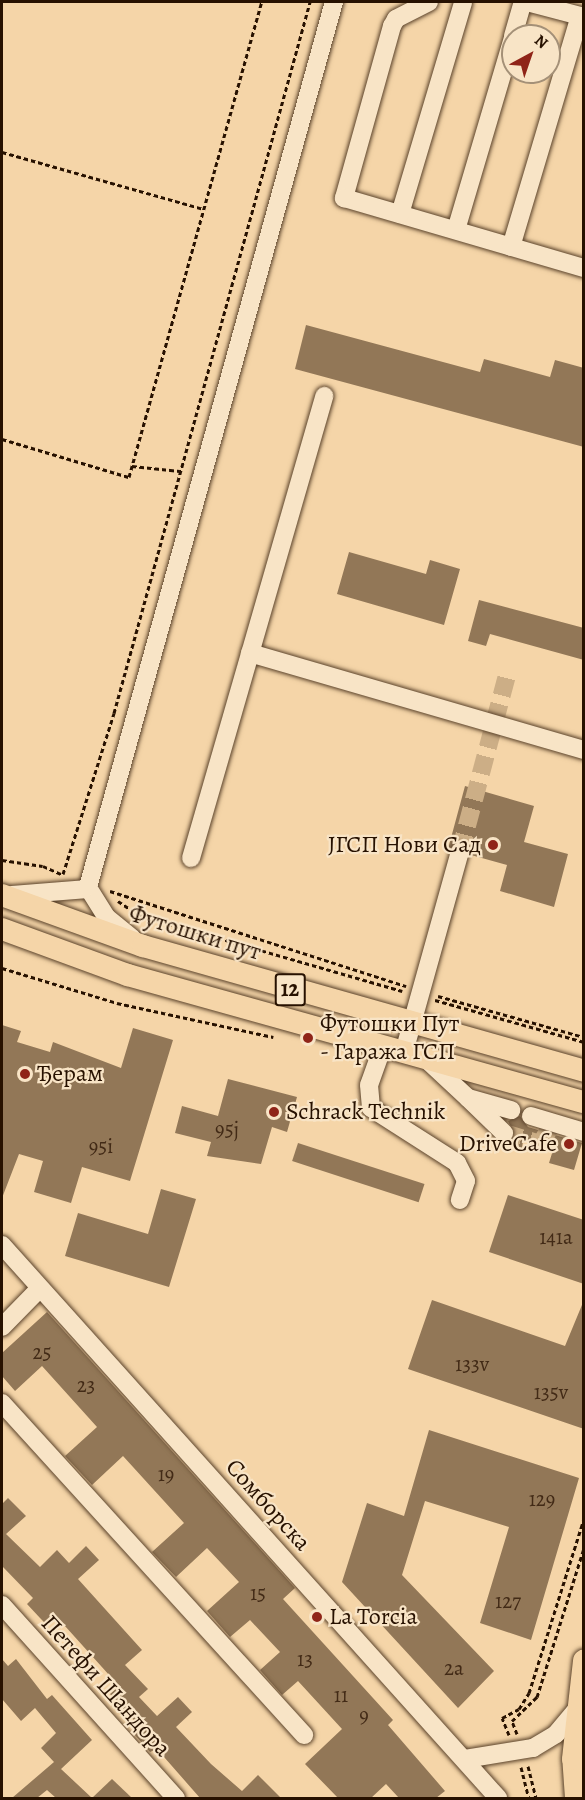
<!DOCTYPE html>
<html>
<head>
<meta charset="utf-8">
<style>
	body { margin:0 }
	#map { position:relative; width:585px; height:1800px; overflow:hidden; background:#f5d5a8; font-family:Alegreya,serif }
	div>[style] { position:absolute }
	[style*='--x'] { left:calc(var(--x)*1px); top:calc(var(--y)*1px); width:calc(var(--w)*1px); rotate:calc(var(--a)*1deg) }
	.building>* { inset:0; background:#927757; transform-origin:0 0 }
	.minor-tunnel>* { height:18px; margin-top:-9px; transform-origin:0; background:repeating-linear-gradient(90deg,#ccae86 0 18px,transparent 0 27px) }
	.path>* { height:3px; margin-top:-1.5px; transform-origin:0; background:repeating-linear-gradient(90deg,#271100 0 4.5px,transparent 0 7.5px) }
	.roads { filter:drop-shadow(0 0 2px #5a422a) drop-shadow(0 0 2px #5a422a) }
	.minor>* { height:18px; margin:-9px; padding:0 9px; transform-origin:9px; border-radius:9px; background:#f8e4c6 }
	.major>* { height:22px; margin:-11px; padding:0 11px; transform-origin:11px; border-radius:11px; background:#f5d5a8 }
	.dots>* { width:16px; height:16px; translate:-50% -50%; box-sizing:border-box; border:3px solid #f8e4c6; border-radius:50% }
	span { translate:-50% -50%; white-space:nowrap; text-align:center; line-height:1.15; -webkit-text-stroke:4.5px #f8e4c6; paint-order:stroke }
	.number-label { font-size:21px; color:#422a16 }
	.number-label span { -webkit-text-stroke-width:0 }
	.shield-label span { padding:2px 4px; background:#f8e4c6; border:2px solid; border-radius:4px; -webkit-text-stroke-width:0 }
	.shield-label { font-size:22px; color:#271100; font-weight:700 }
	.poi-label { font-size:24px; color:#271100 }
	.right { translate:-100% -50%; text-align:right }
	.left { translate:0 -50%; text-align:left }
	.street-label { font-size:24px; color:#271100 }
	.frame { position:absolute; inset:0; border:3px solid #271100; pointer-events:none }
	.north { position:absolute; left:501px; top:24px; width:60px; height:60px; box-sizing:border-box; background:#f8e4c6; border:2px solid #a49077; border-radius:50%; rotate:40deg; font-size:16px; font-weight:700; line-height:24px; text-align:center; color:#271100 }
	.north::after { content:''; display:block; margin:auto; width:21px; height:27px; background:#8f2418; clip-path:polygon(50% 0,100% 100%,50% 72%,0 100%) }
</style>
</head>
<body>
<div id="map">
	<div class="building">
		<div style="clip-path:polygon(306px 325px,480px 372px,484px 359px,550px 377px,555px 360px,584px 368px,584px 447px,295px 369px)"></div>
		<div style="clip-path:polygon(349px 552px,426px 574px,430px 560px,460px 569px,444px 625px,337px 594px)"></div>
		<div style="clip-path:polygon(479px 600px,584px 628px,584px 660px,490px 634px,486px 646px,468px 641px)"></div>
		<div style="clip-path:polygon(465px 786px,534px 806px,524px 842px,568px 854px,554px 907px,500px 891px,507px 865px,471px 855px,464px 841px,448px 849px)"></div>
		<div style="clip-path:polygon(2px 1025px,21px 1031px,17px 1042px,50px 1052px,53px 1042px,121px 1068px,133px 1028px,173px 1040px,130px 1181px,82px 1167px,71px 1203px,34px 1192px,43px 1161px,19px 1154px,2px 1198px)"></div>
		<div style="clip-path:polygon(228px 1079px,297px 1097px,287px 1132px,272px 1127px,261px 1164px,207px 1156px,211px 1142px,175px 1133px,182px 1106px,218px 1116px)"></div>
		<div style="clip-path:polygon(520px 1116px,528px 1127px,582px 1143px,574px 1170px,549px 1163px,553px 1150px,523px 1141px,522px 1148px,507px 1144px,515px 1135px,508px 1121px)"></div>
		<div style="left:298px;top:1143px;width:133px;height:19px;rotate:18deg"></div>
		<div style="clip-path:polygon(161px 1189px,196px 1199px,169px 1287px,65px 1256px,78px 1213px,148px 1234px)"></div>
		<div style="clip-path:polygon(508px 1195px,584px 1220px,584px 1284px,489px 1252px)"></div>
		<div style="clip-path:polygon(432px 1300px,565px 1346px,584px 1300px,584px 1429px,408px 1369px)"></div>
		<div style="clip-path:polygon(47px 1312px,295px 1588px,283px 1599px,393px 1720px,388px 1725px,445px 1791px,436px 1798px,399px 1798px,386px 1784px,371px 1798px,338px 1798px,305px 1764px,342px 1729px,298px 1681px,282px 1695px,260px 1670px,280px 1652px,250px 1620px,230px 1637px,207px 1611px,239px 1582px,207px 1548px,176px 1577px,152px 1552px,184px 1523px,123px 1456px,92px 1485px,65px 1456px,97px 1427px,42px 1366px,15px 1391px,2px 1376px,2px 1353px)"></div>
		<div style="clip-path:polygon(429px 1430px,579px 1478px,531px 1640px,480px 1623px,509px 1527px,425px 1501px,402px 1575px,494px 1671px,458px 1708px,342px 1582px,367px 1503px,404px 1516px)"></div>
		<div style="clip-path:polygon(8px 1498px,26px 1516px,6px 1534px,40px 1567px,57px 1550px,69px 1563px,86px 1546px,99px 1560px,78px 1579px,142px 1650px,125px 1665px,148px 1689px,139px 1697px,157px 1716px,178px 1697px,192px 1712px,176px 1727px,211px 1764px,242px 1791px,258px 1775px,281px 1798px,200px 1798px,157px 1749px,150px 1752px,134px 1734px,141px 1728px,110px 1694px,119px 1686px,56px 1616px,47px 1625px,40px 1618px,27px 1604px,33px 1598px,2px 1566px,2px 1504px)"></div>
		<div style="clip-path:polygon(2px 1659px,8px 1666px,16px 1659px,47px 1699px,52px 1695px,92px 1740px,61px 1769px,92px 1798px,56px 1798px,47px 1790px,37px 1798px,12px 1798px,54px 1762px,41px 1748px,56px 1733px,35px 1708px,21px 1721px,2px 1699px)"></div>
		<div style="clip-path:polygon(112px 1779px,132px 1798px,92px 1798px)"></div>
	</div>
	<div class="minor-tunnel">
		<div style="--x:460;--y:852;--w:186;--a:-75.1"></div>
		<div style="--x:504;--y:1133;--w:39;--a:17"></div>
		<div style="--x:541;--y:1144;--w:21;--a:-62"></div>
	</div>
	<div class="path">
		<div style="--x:2;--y:152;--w:209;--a:15.8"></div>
		<div style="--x:2;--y:439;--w:133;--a:16.7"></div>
		<div style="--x:129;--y:477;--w:493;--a:-74.4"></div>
		<div style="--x:132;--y:466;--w:48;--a:5.9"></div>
		<div style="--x:2;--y:860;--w:41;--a:8.3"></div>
		<div style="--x:43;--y:866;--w:20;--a:24"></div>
		<div style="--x:63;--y:874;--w:169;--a:-72.4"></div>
		<div style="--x:114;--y:713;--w:738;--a:-74.59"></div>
		<div style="--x:110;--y:891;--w:311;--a:17.8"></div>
		<div style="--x:118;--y:901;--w:25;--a:34"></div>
		<div style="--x:139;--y:915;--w:274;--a:16.1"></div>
		<div style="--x:2;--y:968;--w:120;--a:16.9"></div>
		<div style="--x:117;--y:1003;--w:160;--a:12.3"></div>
		<div style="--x:438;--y:996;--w:152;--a:15.7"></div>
		<div style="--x:435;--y:1000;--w:155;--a:15.7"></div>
		<div style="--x:517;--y:1734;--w:14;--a:-111"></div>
		<div style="--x:512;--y:1721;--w:35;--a:-44"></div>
		<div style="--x:537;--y:1697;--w:156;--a:-72.5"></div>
		<div style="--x:509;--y:1735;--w:18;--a:-112"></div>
		<div style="--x:502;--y:1718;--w:19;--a:-28"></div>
		<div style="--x:519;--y:1709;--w:19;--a:-58"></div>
		<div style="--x:529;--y:1693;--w:182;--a:-72.5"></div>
		<div style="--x:528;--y:1766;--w:33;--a:76"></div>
		<div style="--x:521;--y:1767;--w:32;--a:76"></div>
	</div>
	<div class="roads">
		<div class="minor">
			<div style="--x:429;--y:2;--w:37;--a:153"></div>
			<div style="--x:396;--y:19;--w:8;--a:120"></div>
			<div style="--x:392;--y:26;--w:179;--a:105.6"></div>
			<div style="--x:344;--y:198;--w:250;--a:16.3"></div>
			<div style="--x:527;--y:2;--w:59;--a:14.7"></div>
			<div style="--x:513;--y:36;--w:35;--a:-74"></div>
			<div style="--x:400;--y:214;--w:221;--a:-73.4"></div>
			<div style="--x:456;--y:230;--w:201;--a:-73.5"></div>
			<div style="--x:511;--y:247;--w:241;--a:-73.4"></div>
			<div style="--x:250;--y:653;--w:348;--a:16.2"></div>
			<div style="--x:191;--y:858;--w:481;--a:-73.9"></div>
			<div style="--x:12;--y:895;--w:76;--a:-4.5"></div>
			<div style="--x:132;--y:938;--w:32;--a:-141"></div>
			<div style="--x:107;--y:918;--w:36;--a:-122"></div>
			<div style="--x:88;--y:887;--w:919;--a:-74.47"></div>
			<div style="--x:383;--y:1046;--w:41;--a:109.7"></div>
			<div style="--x:369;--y:1085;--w:23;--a:85"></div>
			<div style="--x:371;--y:1108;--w:102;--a:32.6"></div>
			<div style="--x:457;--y:1163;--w:20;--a:63"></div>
			<div style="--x:466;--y:1181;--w:20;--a:108"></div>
			<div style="--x:404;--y:1052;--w:208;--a:-74.4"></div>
			<div style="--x:427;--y:1060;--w:56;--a:42.8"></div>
			<div style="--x:468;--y:1098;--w:45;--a:15.6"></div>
			<div style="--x:469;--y:1099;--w:49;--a:44.2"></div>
			<div style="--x:531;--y:1116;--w:55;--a:16.8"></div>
			<div style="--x:2;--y:1245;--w:743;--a:48.11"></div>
			<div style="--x:2;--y:1327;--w:54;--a:-45.7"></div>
			<div style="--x:2;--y:1403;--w:449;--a:47.7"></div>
			<div style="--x:2;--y:1605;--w:260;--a:48"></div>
			<div style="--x:465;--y:1759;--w:69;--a:-9.2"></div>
			<div style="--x:533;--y:1748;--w:27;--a:-31"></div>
			<div style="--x:556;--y:1734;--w:31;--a:-50"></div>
		</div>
		<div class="major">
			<div style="--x:2;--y:895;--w:150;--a:19.9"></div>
			<div style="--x:143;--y:946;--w:458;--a:15.8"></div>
			<div style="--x:2;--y:929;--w:134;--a:20.1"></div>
			<div style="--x:128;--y:975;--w:473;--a:15.6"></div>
			<div style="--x:576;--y:1798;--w:39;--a:-94"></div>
			<div style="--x:573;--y:1759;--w:99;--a:-83.6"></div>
		</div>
	</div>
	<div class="dots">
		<div style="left:493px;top:845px;background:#8f2418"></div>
		<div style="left:308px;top:1038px;background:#8f2418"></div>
		<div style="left:25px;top:1074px;background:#8f2418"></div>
		<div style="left:274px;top:1112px;background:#8f2418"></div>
		<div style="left:569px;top:1144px;background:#8f2418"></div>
		<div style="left:317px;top:1617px;background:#8f2418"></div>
	</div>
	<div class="number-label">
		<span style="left:227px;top:1129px">95j</span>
		<span style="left:101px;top:1146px">95i</span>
		<span style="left:556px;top:1237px">141a</span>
		<span style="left:42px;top:1352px">25</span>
		<span style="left:472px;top:1364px">133v</span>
		<span style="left:86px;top:1385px">23</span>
		<span style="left:551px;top:1392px">135v</span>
		<span style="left:166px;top:1474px">19</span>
		<span style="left:542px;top:1499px">129</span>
		<span style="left:258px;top:1593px">15</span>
		<span style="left:508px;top:1601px">127</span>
		<span style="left:305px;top:1659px">13</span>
		<span style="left:454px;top:1668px">2a</span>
		<span style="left:341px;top:1695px">11</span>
		<span style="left:364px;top:1715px">9</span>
	</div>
	<div class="shield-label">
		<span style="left:290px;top:990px">12</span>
	</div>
	<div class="poi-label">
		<span class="right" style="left:481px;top:845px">ЈГСП Нови Сад</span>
		<span class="left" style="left:320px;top:1038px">Футошки Пут<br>- Гаража ГСП</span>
		<span class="left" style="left:37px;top:1074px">Ђерам</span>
		<span class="left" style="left:286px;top:1112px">Schrack Technik</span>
		<span class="right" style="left:557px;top:1144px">DriveCafe</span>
		<span class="left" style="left:329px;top:1617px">La Torcia</span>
	</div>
	<div class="street-label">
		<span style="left:195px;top:933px;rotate:17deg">Футошки пут</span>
		<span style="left:268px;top:1505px;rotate:48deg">Сомборска</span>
		<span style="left:106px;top:1686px;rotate:48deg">Петефи Шандора</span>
	</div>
	<div class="frame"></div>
	<div class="north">N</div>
</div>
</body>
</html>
